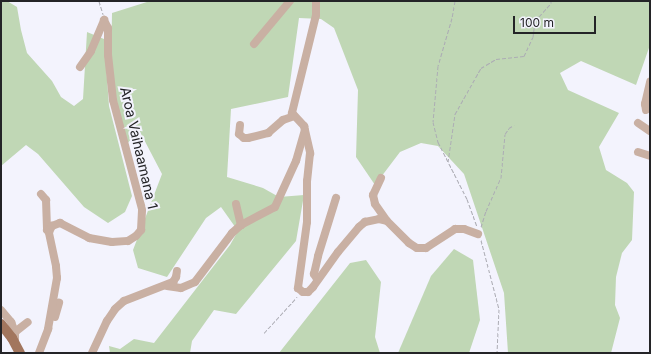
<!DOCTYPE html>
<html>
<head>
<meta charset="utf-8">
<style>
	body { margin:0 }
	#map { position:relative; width:651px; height:354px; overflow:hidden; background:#f3f3fd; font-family:Inter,sans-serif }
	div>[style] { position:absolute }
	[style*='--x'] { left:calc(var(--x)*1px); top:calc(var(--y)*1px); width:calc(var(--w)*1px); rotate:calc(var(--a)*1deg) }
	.green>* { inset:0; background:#c0d7b5 }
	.path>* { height:1px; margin-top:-0.5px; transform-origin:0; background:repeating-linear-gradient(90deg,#acacb4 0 4px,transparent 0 6px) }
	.minor>* { height:8px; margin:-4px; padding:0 4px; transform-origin:4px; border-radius:4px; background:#c9b0a3 }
	.major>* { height:10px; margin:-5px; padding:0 5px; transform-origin:5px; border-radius:5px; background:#a2765e }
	span { translate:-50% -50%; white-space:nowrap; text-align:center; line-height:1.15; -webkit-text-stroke:4px #f3f3fd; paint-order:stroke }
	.street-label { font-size:14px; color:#242427 }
	.frame { position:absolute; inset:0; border:2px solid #242427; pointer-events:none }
	.scale { position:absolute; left:513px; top:16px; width:83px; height:18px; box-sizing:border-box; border:2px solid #242427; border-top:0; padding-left:5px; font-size:12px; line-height:14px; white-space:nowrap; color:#242427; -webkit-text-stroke:3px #f3f3fd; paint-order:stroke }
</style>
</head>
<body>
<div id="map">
	<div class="green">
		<div style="clip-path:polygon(1px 1px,7px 1px,17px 7px,21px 30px,27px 53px,52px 81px,61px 97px,74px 106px,83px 99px,87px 32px,104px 39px,109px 106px,132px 196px,125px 212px,108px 223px,84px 207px,38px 154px,26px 145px,1px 166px)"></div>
		<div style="clip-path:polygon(150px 1px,650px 1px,650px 45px,636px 85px,581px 61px,560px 73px,568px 90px,619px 113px,599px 147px,606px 170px,627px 183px,634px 192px,632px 240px,622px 253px,616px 277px,615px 305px,620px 318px,611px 353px,508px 353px,504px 293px,464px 174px,438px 146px,421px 143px,400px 152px,375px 185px,356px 157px,358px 90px,334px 28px,321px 19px,299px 18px,288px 97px,231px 109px,227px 177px,263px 188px,279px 197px,304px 195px,296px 241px,236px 314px,214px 310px,192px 341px,190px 353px,110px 353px,109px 346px,120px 349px,134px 339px,154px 343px,230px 245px,238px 231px,221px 207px,206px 218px,167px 277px,138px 268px,133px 250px,162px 174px,139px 130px,126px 145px,111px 72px,112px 13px)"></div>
		<div style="clip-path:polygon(454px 249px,473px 260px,480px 320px,469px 353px,398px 353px,431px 276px)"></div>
		<div style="clip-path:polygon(366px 260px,381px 282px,375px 337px,380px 353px,279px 353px,350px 263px)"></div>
	</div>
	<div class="path">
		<div style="--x:99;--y:1;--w:14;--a:73"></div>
		<div style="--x:455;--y:1;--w:17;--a:100"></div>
		<div style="--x:452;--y:18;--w:50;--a:106.3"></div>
		<div style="--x:438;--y:66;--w:56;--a:95.1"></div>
		<div style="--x:433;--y:122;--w:21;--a:76"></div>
		<div style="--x:438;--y:142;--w:64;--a:63"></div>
		<div style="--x:467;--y:199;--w:29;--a:70"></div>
		<div style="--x:448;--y:162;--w:49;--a:-81.7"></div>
		<div style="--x:455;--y:114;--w:53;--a:-60.5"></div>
		<div style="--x:481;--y:68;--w:17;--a:-31"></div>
		<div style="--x:496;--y:59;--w:28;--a:-6"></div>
		<div style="--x:524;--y:56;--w:21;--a:-65"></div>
		<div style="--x:533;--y:37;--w:16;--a:-83"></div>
		<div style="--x:535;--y:21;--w:24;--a:-48"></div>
		<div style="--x:551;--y:3;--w:2;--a:-90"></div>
		<div style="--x:481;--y:227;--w:17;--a:-73"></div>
		<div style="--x:486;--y:211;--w:36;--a:-66"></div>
		<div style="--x:501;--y:178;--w:44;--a:-84.8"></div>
		<div style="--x:505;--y:134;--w:7;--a:-56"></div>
		<div style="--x:509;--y:128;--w:6;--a:-31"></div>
		<div style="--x:481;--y:240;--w:71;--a:75.4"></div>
		<div style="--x:499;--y:309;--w:44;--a:92.6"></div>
		<div style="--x:264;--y:333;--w:49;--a:-47.5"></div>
	</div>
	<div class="minor">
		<div style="--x:316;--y:1;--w:14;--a:90"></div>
		<div style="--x:316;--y:15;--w:101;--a:103.8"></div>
		<div style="--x:292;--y:113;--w:18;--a:47"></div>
		<div style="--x:304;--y:126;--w:28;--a:77"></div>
		<div style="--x:310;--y:153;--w:28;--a:96"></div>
		<div style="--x:307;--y:181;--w:41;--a:90"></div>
		<div style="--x:307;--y:222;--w:67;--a:97.8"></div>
		<div style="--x:298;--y:288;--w:6;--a:39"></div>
		<div style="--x:303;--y:292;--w:5;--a:0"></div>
		<div style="--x:308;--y:292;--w:7;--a:-45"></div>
		<div style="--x:313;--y:287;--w:43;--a:-54.5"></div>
		<div style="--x:338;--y:252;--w:33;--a:-50"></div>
		<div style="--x:359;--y:227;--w:8;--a:-40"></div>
		<div style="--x:365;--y:222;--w:14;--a:-12"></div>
		<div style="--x:379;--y:219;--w:8;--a:14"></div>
		<div style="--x:387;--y:221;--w:31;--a:45"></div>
		<div style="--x:409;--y:243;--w:9;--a:32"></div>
		<div style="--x:417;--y:248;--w:9;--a:0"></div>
		<div style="--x:426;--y:248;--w:35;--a:-33"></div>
		<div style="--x:455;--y:229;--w:9;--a:0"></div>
		<div style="--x:464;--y:229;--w:15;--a:20"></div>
		<div style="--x:254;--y:44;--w:56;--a:-50.1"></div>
		<div style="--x:80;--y:67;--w:19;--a:-55"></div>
		<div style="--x:91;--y:51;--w:34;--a:-67"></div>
		<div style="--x:646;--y:110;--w:6;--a:-99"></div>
		<div style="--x:645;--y:104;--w:23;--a:-77"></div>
		<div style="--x:638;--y:123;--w:14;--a:34"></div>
		<div style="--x:240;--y:125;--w:9;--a:96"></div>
		<div style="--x:239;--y:134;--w:6;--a:39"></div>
		<div style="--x:244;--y:138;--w:4;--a:0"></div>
		<div style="--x:248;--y:138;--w:21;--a:-14"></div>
		<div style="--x:268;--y:133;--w:20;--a:-41"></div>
		<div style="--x:283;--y:120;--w:12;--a:-20"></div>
		<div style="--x:638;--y:152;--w:13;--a:18"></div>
		<div style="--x:381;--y:178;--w:19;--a:115"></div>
		<div style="--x:373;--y:195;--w:9;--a:77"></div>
		<div style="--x:375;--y:204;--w:19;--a:55"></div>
		<div style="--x:41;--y:194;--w:8;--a:50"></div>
		<div style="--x:46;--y:200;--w:30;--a:88"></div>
		<div style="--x:47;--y:230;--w:3;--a:45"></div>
		<div style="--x:236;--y:204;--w:22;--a:77"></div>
		<div style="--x:317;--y:279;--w:6;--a:-121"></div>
		<div style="--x:314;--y:274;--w:18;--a:-77"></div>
		<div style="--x:318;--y:256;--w:61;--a:-72.8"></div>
		<div style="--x:167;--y:286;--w:14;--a:8"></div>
		<div style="--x:181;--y:288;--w:15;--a:-23"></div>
		<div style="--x:195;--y:282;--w:61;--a:-52.9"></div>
		<div style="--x:232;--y:233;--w:12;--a:-42"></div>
		<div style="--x:241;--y:225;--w:38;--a:-28"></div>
		<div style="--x:275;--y:207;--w:51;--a:-65.5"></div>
		<div style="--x:296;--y:161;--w:32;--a:-74"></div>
		<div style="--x:1;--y:310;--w:16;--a:50"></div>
		<div style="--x:11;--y:322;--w:11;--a:68"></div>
		<div style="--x:15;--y:332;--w:12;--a:90"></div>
		<div style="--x:55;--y:317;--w:15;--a:-74"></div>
		<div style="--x:15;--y:332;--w:16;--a:-38"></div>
		<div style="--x:39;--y:353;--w:26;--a:-69"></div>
		<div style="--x:48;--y:329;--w:52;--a:-80"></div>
		<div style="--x:57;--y:278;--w:12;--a:-95"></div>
		<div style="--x:56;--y:266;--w:35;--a:-102"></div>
		<div style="--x:49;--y:232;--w:7;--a:-63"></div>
		<div style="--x:52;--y:226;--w:9;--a:-21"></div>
		<div style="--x:60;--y:223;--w:33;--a:27"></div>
		<div style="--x:89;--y:238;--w:23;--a:10"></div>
		<div style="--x:112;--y:242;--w:16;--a:-4"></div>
		<div style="--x:128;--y:241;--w:9;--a:-32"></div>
		<div style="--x:136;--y:236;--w:8;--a:-50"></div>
		<div style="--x:141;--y:230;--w:21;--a:-87"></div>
		<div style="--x:142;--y:209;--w:113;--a:-104.9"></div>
		<div style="--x:113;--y:100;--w:45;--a:-96.3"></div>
		<div style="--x:108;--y:55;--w:27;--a:-90"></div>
		<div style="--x:108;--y:28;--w:9;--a:-117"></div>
		<div style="--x:92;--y:353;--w:35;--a:-65"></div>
		<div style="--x:107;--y:321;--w:14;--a:-56"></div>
		<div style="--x:115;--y:309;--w:12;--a:-42"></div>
		<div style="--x:124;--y:301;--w:53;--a:-21.2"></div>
		<div style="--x:173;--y:282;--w:6;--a:-59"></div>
		<div style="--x:176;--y:277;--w:6;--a:-81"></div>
	</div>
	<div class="major">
		<div style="--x:1;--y:324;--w:18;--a:52"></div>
		<div style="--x:12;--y:338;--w:17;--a:62"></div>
	</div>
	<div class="street-label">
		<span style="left:139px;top:148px;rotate:77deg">Aroa Vaihaamana 1</span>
	</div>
	<div class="frame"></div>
	<div class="scale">100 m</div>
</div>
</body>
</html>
